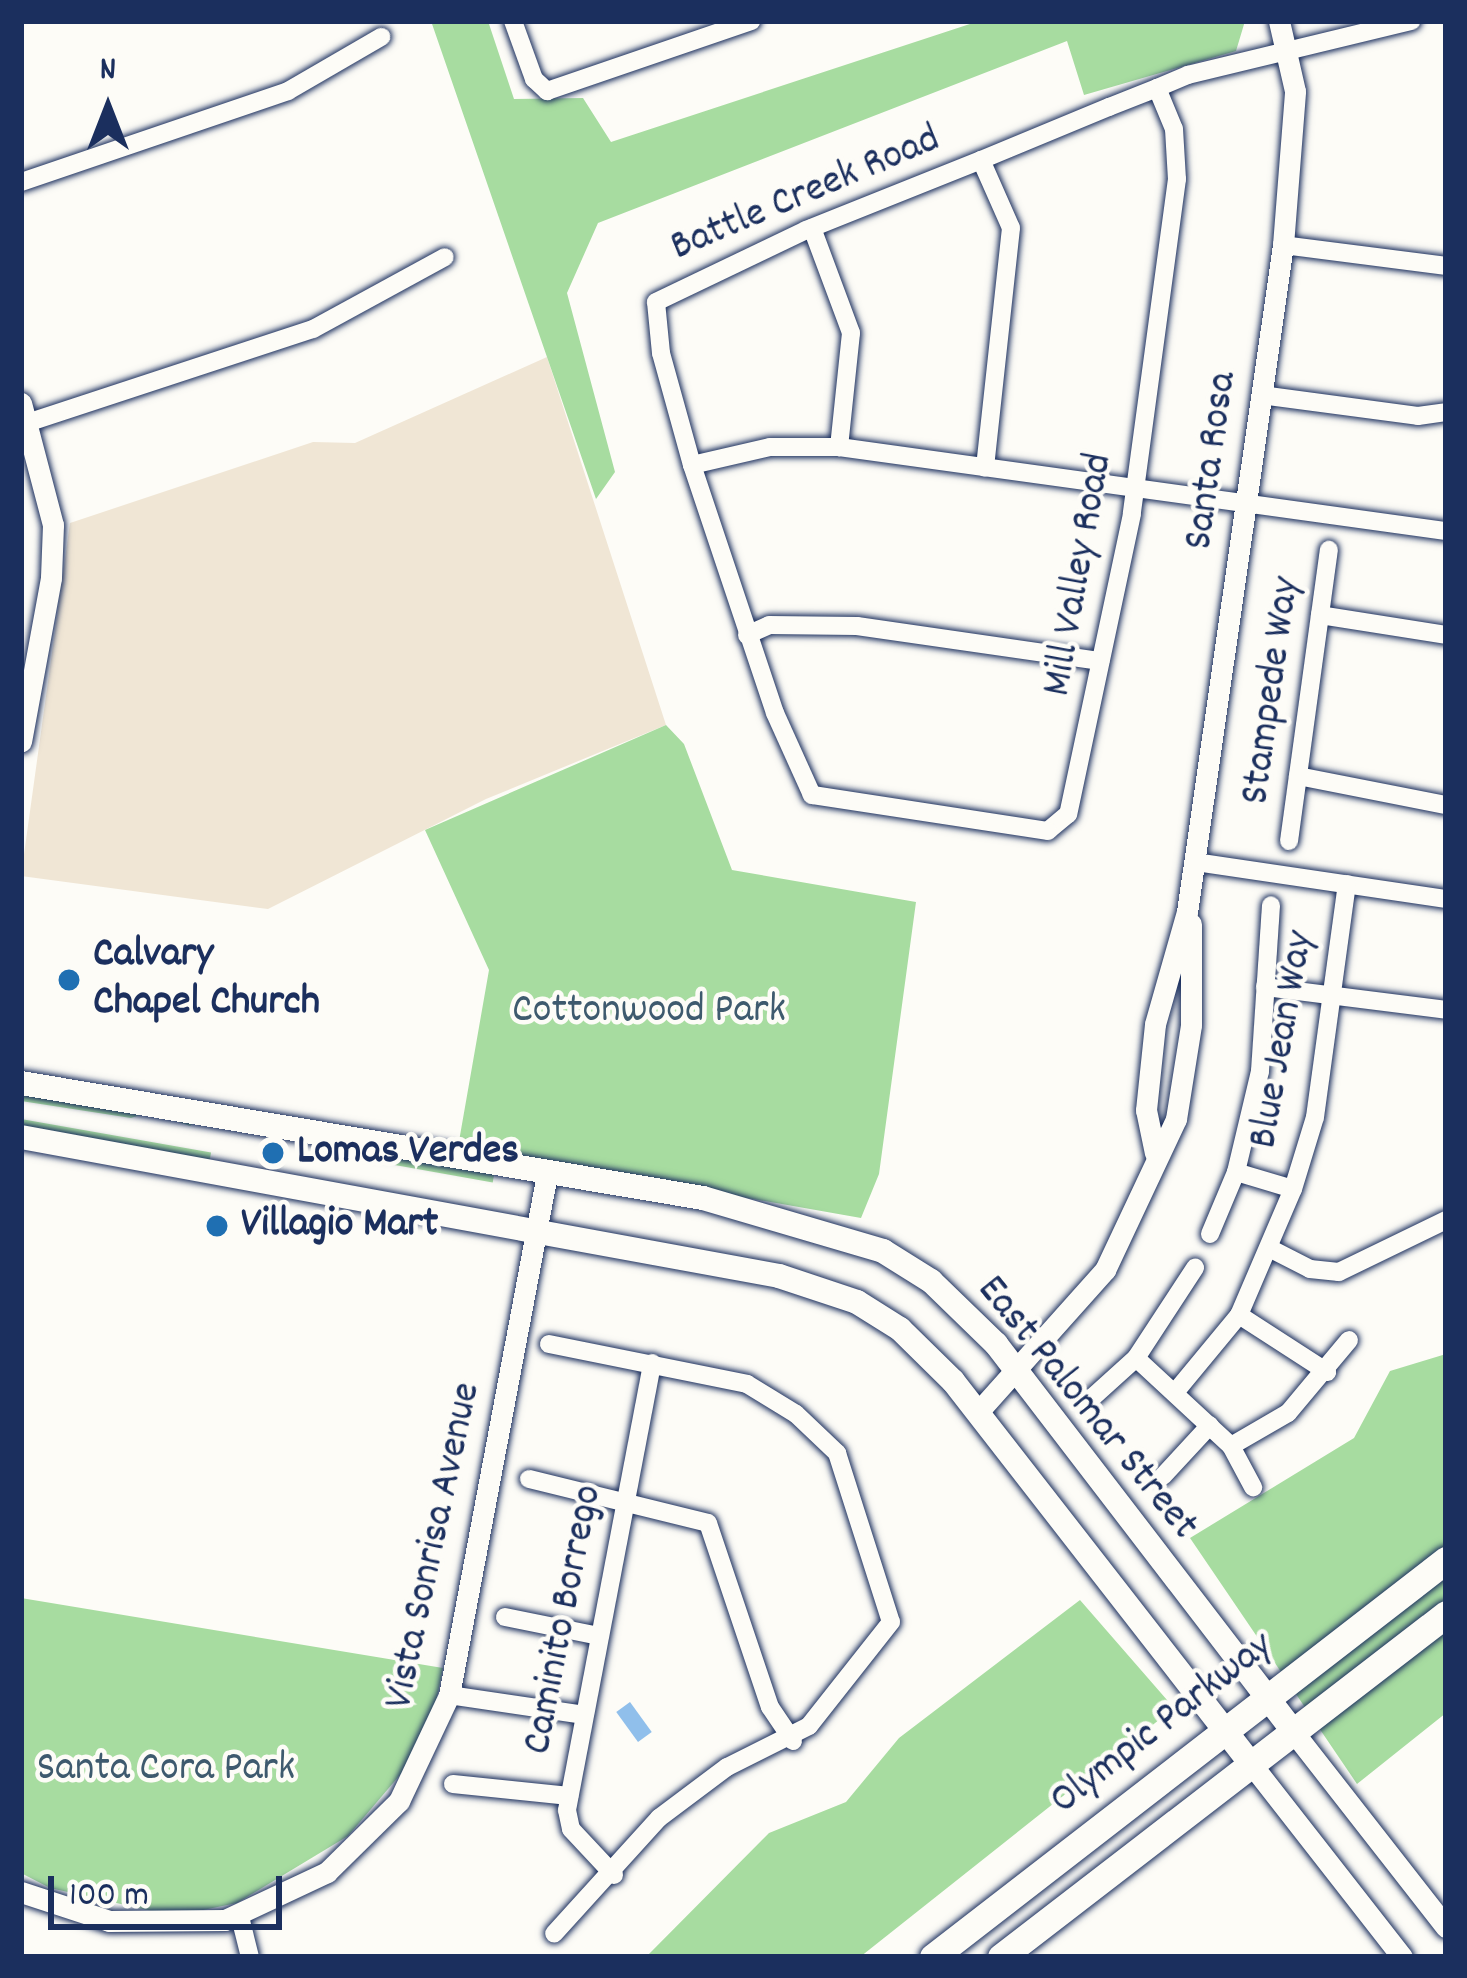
<!DOCTYPE html>
<html>
<head>
<meta charset="utf-8">
<style>
	body { margin:0 }
	#map { position:relative; width:1467px; height:1978px; overflow:hidden; background:#fdfcf7; font-family:Dekko,sans-serif }
	div>[style] { position:absolute }
	[style*='--x'] { left:calc(var(--x)*1px); top:calc(var(--y)*1px); width:calc(var(--w)*1px); rotate:calc(var(--a)*1deg) }
	.built>* { inset:0; background:#f0e6d5 }
	.green>* { inset:0; background:#a7dca0; transform-origin:0 0 }
	.water>* { inset:0; background:#90bfeb; transform-origin:0 0 }
	.roads { filter:drop-shadow(0 0 3px #1b2f5e) drop-shadow(0 0 3px #1b2f5e) }
	.minor>* { height:18px; margin:-9px; padding:0 9px; transform-origin:9px; border-radius:9px; background:#fdfcf7 }
	.tertiary>* { height:21px; margin:-10.5px; padding:0 10.5px; transform-origin:10.5px; border-radius:10.5px; background:#fdfcf7 }
	.secondary>* { height:24px; margin:-12px; padding:0 12px; transform-origin:12px; border-radius:12px; background:#fdfcf7 }
	.primary>* { height:27px; margin:-13.5px; padding:0 13.5px; transform-origin:13.5px; border-radius:13.5px; background:#fdfcf7 }
	.dots>* { width:33px; height:33px; translate:-50% -50%; box-sizing:border-box; border:6px solid #fdfcf7; border-radius:50% }
	span { translate:-50% -50%; white-space:nowrap; text-align:center; line-height:1.15; -webkit-text-stroke:9px #fdfcf7; paint-order:stroke }
	.street-label { font-size:42px; color:#1b2f5e }
	.poi-label { font-size:42px; color:#1b2f5e; font-weight:700 }
	.left { translate:0 -50%; text-align:left }
	.park-label { font-size:42px; color:#3e5a6e }
	.frame { position:absolute; inset:0; border:24px solid #1b2f5e; pointer-events:none }
	.north { position:absolute; left:48px; top:48px; width:120px; height:120px; -webkit-text-stroke:9px #fdfcf7; paint-order:stroke; rotate:0deg; font-size:33px; font-weight:700; line-height:48px; text-align:center; color:#1b2f5e }
	.north::after { content:''; display:block; margin:auto; width:42px; height:54px; background:#1b2f5e; clip-path:polygon(50% 0,100% 100%,50% 72%,0 100%) }
	.scale { position:absolute; left:48px; top:1876px; width:234px; height:54px; box-sizing:border-box; border:6px solid #1b2f5e; border-top:0; padding-left:15px; font-size:36px; line-height:42px; white-space:nowrap; color:#1b2f5e; -webkit-text-stroke:9px #fdfcf7; paint-order:stroke }
</style>
</head>
<body>
<div id="map">
	<div class="built">
		<div style="clip-path:polygon(547px 357px,666px 725px,486px 799px,268px 909px,21px 876px,70px 523px,313px 442px,355px 443px)"></div>
	</div>
	<div class="green">
		<div style="clip-path:polygon(431px 21px,488px 21px,514px 99px,583px 98px,611px 142px,979px 21px,1245px 21px,1236px 51px,1084px 95px,1067px 41px,598px 223px,567px 293px,615px 472px,596px 499px)"></div>
		<div style="clip-path:polygon(666px 725px,684px 744px,732px 870px,916px 902px,879px 1174px,861px 1218px,458px 1147px,489px 970px,425px 830px)"></div>
		<div style="clip-path:polygon(21px 1092px,200px 1117px,190px 1126px,150px 1112px,131px 1118px,21px 1101px)"></div>
		<div style="left:21px;top:1119px;width:193px;height:10px;rotate:10deg"></div>
		<div style="left:395px;top:1155px;width:101px;height:10px;rotate:10deg"></div>
		<div style="clip-path:polygon(1446px 1354px,1446px 1713px,1357px 1784px,1190px 1538px,1354px 1438px,1390px 1371px)"></div>
		<div style="clip-path:polygon(21px 1598px,443px 1668px,428px 1742px,348px 1836px,237px 1903px,174px 1916px,50px 1888px,21px 1873px)"></div>
		<div style="clip-path:polygon(1080px 1600px,1174px 1708px,860px 1957px,646px 1957px,769px 1833px,846px 1802px,899px 1738px)"></div>
	</div>
	<div class="water">
		<div style="left:630px;top:1702px;width:37px;height:17px;rotate:54deg"></div>
	</div>
	<div class="roads">
		<div class="minor">
			<div style="--x:513;--y:21;--w:62;--a:70.1"></div>
			<div style="--x:534;--y:79;--w:18;--a:43"></div>
			<div style="--x:547;--y:91;--w:216;--a:-18.9"></div>
			<div style="--x:1157;--y:88;--w:44;--a:67.5"></div>
			<div style="--x:1174;--y:129;--w:50;--a:86.6"></div>
			<div style="--x:1177;--y:179;--w:338;--a:97.7"></div>
			<div style="--x:1132;--y:514;--w:307;--a:102"></div>
			<div style="--x:1068;--y:814;--w:26;--a:140"></div>
			<div style="--x:1048;--y:831;--w:239;--a:-171.3"></div>
			<div style="--x:812;--y:795;--w:90;--a:-114.3"></div>
			<div style="--x:775;--y:713;--w:262;--a:-108.5"></div>
			<div style="--x:692;--y:465;--w:116;--a:-105.5"></div>
			<div style="--x:661;--y:353;--w:51;--a:-95.6"></div>
			<div style="--x:656;--y:302;--w:166;--a:-25.6"></div>
			<div style="--x:806;--y:230;--w:188;--a:-21.8"></div>
			<div style="--x:981;--y:160;--w:139;--a:-22.5"></div>
			<div style="--x:1109;--y:107;--w:52;--a:-21.6"></div>
			<div style="--x:1157;--y:88;--w:34;--a:-23"></div>
			<div style="--x:1188;--y:75;--w:230;--a:-13.6"></div>
			<div style="--x:981;--y:160;--w:74;--a:66.2"></div>
			<div style="--x:1011;--y:228;--w:241;--a:96.2"></div>
			<div style="--x:21;--y:182;--w:282;--a:-18.8"></div>
			<div style="--x:288;--y:91;--w:108;--a:-30.1"></div>
			<div style="--x:812;--y:228;--w:112;--a:69.6"></div>
			<div style="--x:851;--y:333;--w:115;--a:96"></div>
			<div style="--x:1283;--y:245;--w:164;--a:7.3"></div>
			<div style="--x:1261;--y:395;--w:158;--a:7.6"></div>
			<div style="--x:1418;--y:416;--w:28;--a:-8"></div>
			<div style="--x:21;--y:425;--w:307;--a:-18.2"></div>
			<div style="--x:313;--y:329;--w:150;--a:-28.6"></div>
			<div style="--x:692;--y:465;--w:80;--a:-13"></div>
			<div style="--x:770;--y:447;--w:69;--a:0"></div>
			<div style="--x:839;--y:447;--w:613;--a:7.88"></div>
			<div style="--x:1320;--y:615;--w:128;--a:9"></div>
			<div style="--x:747;--y:635;--w:24;--a:-24"></div>
			<div style="--x:769;--y:625;--w:88;--a:0.7"></div>
			<div style="--x:857;--y:626;--w:246;--a:8.2"></div>
			<div style="--x:1298;--y:776;--w:151;--a:11.1"></div>
			<div style="--x:1289;--y:841;--w:294;--a:-82.2"></div>
			<div style="--x:1195;--y:862;--w:254;--a:8.4"></div>
			<div style="--x:1265;--y:987;--w:182;--a:7.2"></div>
			<div style="--x:1236;--y:1172;--w:59;--a:16.6"></div>
			<div style="--x:1210;--y:1234;--w:67;--a:-67.2"></div>
			<div style="--x:1236;--y:1172;--w:104;--a:-76.6"></div>
			<div style="--x:1260;--y:1071;--w:166;--a:-86.2"></div>
			<div style="--x:1271;--y:1249;--w:44;--a:27.1"></div>
			<div style="--x:1310;--y:1269;--w:29;--a:6"></div>
			<div style="--x:1339;--y:1272;--w:119;--a:-25.9"></div>
			<div style="--x:1239;--y:1315;--w:105;--a:32.9"></div>
			<div style="--x:549;--y:1344;--w:202;--a:11.4"></div>
			<div style="--x:747;--y:1384;--w:57;--a:31.5"></div>
			<div style="--x:796;--y:1414;--w:57;--a:43.6"></div>
			<div style="--x:837;--y:1453;--w:177;--a:72.3"></div>
			<div style="--x:891;--y:1622;--w:132;--a:128.3"></div>
			<div style="--x:809;--y:1726;--w:92;--a:153.4"></div>
			<div style="--x:727;--y:1767;--w:85;--a:143.1"></div>
			<div style="--x:659;--y:1818;--w:156;--a:132.2"></div>
			<div style="--x:1136;--y:1358;--w:129;--a:42.8"></div>
			<div style="--x:1231;--y:1446;--w:47;--a:61.8"></div>
			<div style="--x:1177;--y:1390;--w:97;--a:-50.4"></div>
			<div style="--x:1239;--y:1315;--w:137;--a:-66.8"></div>
			<div style="--x:1293;--y:1189;--w:75;--a:-73"></div>
			<div style="--x:1315;--y:1117;--w:235;--a:-82.2"></div>
			<div style="--x:1094;--y:1396;--w:57;--a:-42.1"></div>
			<div style="--x:1136;--y:1358;--w:108;--a:-56.8"></div>
			<div style="--x:1231;--y:1446;--w:66;--a:-30.1"></div>
			<div style="--x:1288;--y:1413;--w:95;--a:-50.1"></div>
			<div style="--x:1163;--y:1476;--w:69;--a:-47.3"></div>
			<div style="--x:529;--y:1479;--w:184;--a:13.8"></div>
			<div style="--x:708;--y:1523;--w:194;--a:71.4"></div>
			<div style="--x:770;--y:1707;--w:41;--a:55.9"></div>
			<div style="--x:505;--y:1617;--w:96;--a:11.4"></div>
			<div style="--x:449;--y:1695;--w:137;--a:8.4"></div>
			<div style="--x:453;--y:1784;--w:117;--a:5.9"></div>
			<div style="--x:614;--y:1875;--w:63;--a:-133.1"></div>
			<div style="--x:571;--y:1829;--w:19;--a:-102"></div>
			<div style="--x:567;--y:1810;--w:455;--a:-79.2"></div>
			<div style="--x:240;--y:1917;--w:41;--a:76"></div>
		</div>
		<div class="tertiary">
			<div style="--x:21;--y:403;--w:126;--a:75.3"></div>
			<div style="--x:53;--y:525;--w:53;--a:92.2"></div>
			<div style="--x:51;--y:578;--w:166;--a:100.4"></div>
			<div style="--x:1155;--y:1153;--w:44;--a:-101.8"></div>
			<div style="--x:1146;--y:1110;--w:86;--a:-84"></div>
			<div style="--x:1155;--y:1024;--w:116;--a:-74.1"></div>
			<div style="--x:1187;--y:912;--w:674;--a:-81.81"></div>
			<div style="--x:1283;--y:245;--w:154;--a:-85.5"></div>
			<div style="--x:1295;--y:91;--w:72;--a:-102.9"></div>
			<div style="--x:978;--y:1412;--w:191;--a:-48.2"></div>
			<div style="--x:1105;--y:1270;--w:167;--a:-64.8"></div>
			<div style="--x:1176;--y:1119;--w:95;--a:-80.9"></div>
			<div style="--x:1191;--y:1025;--w:101;--a:-90"></div>
			<div style="--x:1295;--y:1734;--w:245;--a:52"></div>
			<div style="--x:1252;--y:1765;--w:244;--a:52"></div>
			<div style="--x:21;--y:1892;--w:93;--a:18.2"></div>
			<div style="--x:109;--y:1921;--w:116;--a:-0.5"></div>
			<div style="--x:225;--y:1920;--w:113;--a:-25.2"></div>
			<div style="--x:327;--y:1872;--w:101;--a:-44.6"></div>
			<div style="--x:399;--y:1801;--w:117;--a:-64.7"></div>
			<div style="--x:449;--y:1695;--w:530;--a:-79.35"></div>
		</div>
		<div class="secondary">
			<div style="--x:21;--y:1083;--w:692;--a:9.57"></div>
			<div style="--x:703;--y:1198;--w:188;--a:16.4"></div>
			<div style="--x:883;--y:1251;--w:57;--a:32"></div>
			<div style="--x:931;--y:1281;--w:91;--a:44.1"></div>
			<div style="--x:996;--y:1344;--w:491;--a:52.5"></div>
			<div style="--x:21;--y:1137;--w:771;--a:10.39"></div>
			<div style="--x:779;--y:1276;--w:82;--a:18.4"></div>
			<div style="--x:857;--y:1302;--w:51;--a:32.1"></div>
			<div style="--x:900;--y:1329;--w:74;--a:44.5"></div>
			<div style="--x:953;--y:1381;--w:487;--a:52.1"></div>
		</div>
		<div class="primary">
			<div style="--x:933;--y:1957;--w:649;--a:-37.74"></div>
			<div style="--x:1001;--y:1957;--w:562;--a:-37.62"></div>
		</div>
	</div>
	<div class="dots">
		<div style="left:69px;top:980px;background:#1f6fb2"></div>
		<div style="left:273px;top:1153px;background:#1f6fb2"></div>
		<div style="left:217px;top:1226px;background:#1f6fb2"></div>
	</div>
	<div class="street-label">
		<span style="left:806px;top:195px;rotate:-23deg">Battle Creek Road</span>
		<span style="left:1213px;top:461px;rotate:-82deg">Santa Rosa</span>
		<span style="left:1080px;top:575px;rotate:-80deg">Mill Valley Road</span>
		<span style="left:1273px;top:691px;rotate:-82deg">Stampede Way</span>
		<span style="left:1284px;top:1040px;rotate:-80deg">Blue Jean Way</span>
		<span style="left:1086px;top:1409px;rotate:51deg">East Palomar Street</span>
		<span style="left:435px;top:1546px;rotate:-78deg">Vista Sonrisa Avenue</span>
		<span style="left:565px;top:1620px;rotate:-79deg">Caminito Borrego</span>
		<span style="left:1163px;top:1725px;rotate:-38deg">Olympic Parkway</span>
	</div>
	<div class="poi-label">
		<span class="left" style="left:93px;top:980px">Calvary<br>Chapel Church</span>
		<span class="left" style="left:297px;top:1153px">Lomas Verdes</span>
		<span class="left" style="left:241px;top:1226px">Villagio Mart</span>
	</div>
	<div class="park-label">
		<span style="left:649px;top:1012px">Cottonwood Park</span>
		<span style="left:166px;top:1770px">Santa Cora Park</span>
	</div>
	<div class="frame"></div>
	<div class="north">N</div>
	<div class="scale">100 m</div>
</div>
</body>
</html>
